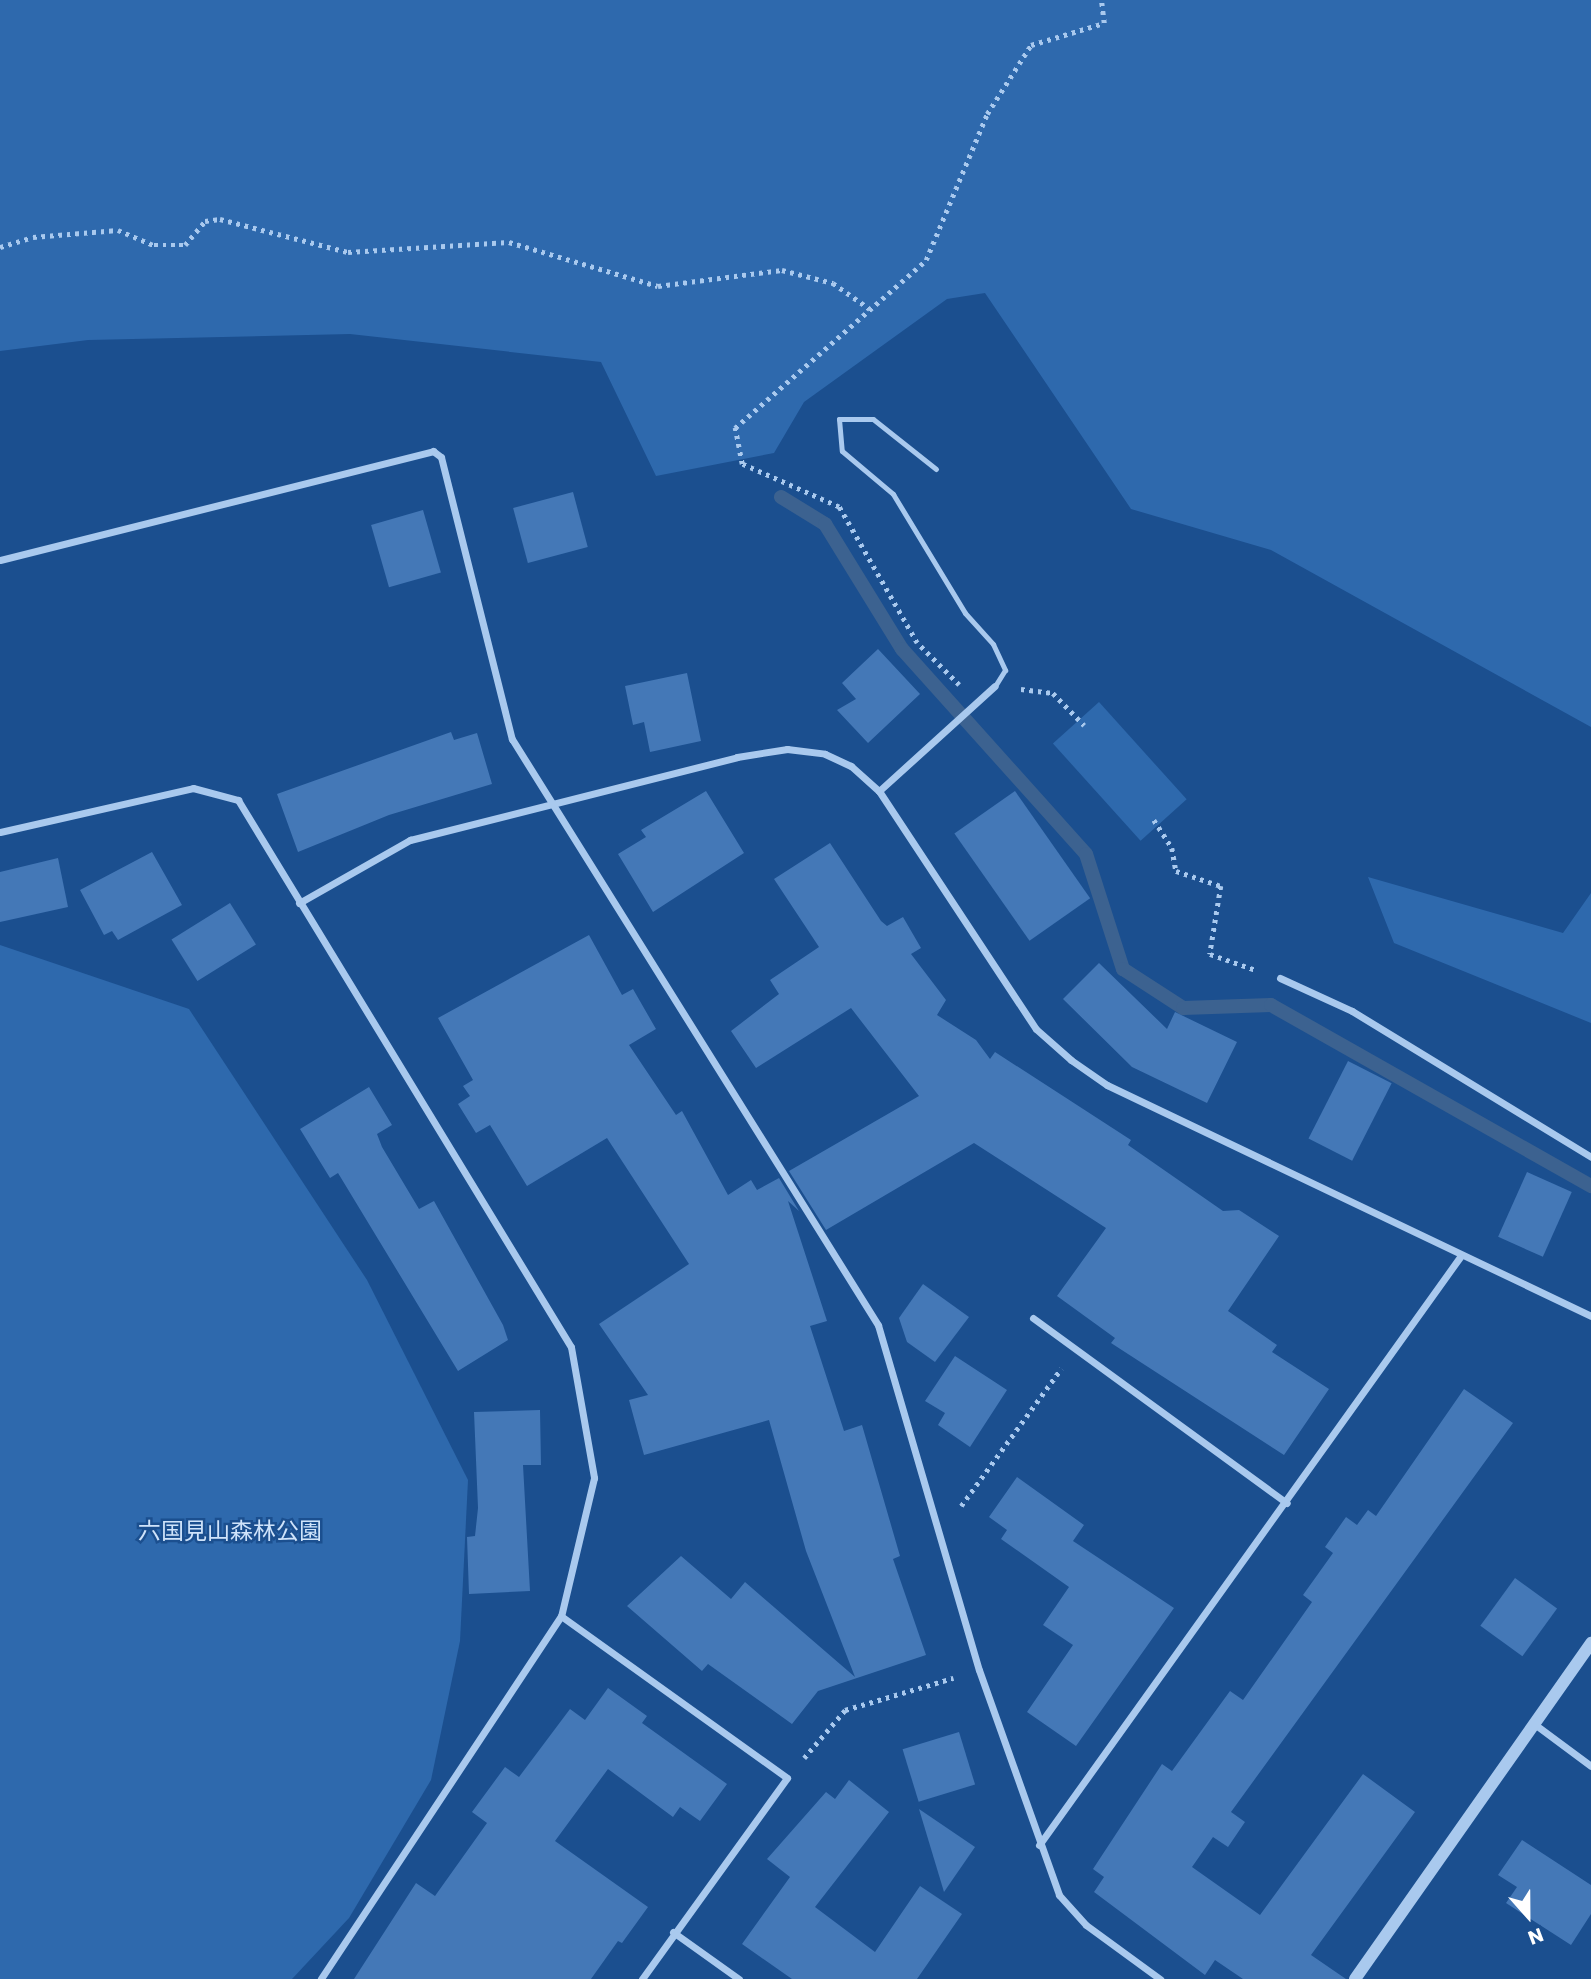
<!DOCTYPE html>
<html>
<head>
<meta charset="utf-8">
<style>
	body { margin:0 }
	#map { position:relative; width:1591px; height:1979px; overflow:hidden; background:#1b4f8f; font-family:Poppins,"Noto Sans JP",sans-serif }
	div>[style] { position:absolute }
	[style*='--x'] { left:calc(var(--x)*1px); top:calc(var(--y)*1px); width:calc(var(--w)*1px); rotate:calc(var(--a)*1deg) }
	.green>* { inset:0; background:#2e69ad; transform-origin:0 0 }
	.stream>* { height:14px; margin:-7px; padding:0 7px; transform-origin:7px; border-radius:7px; background:#3c6290 }
	.building>* { inset:0; background:#4478b7; transform-origin:0 0 }
	.path>* { height:4.5px; margin-top:-2.25px; transform-origin:0; background:repeating-linear-gradient(90deg,#a9c9ee 0 3.5px,transparent 0 8.5px) }
	.service>* { height:5px; margin:-2.5px; padding:0 2.5px; transform-origin:2.5px; border-radius:2.5px; background:#a9c9ee }
	.minor>* { height:7px; margin:-3.5px; padding:0 3.5px; transform-origin:3.5px; border-radius:3.5px; background:#a9c9ee }
	.tertiary>* { height:12px; margin:-6px; padding:0 6px; transform-origin:6px; border-radius:6px; background:#a9c9ee }
	span { translate:-50% -50%; white-space:nowrap; text-align:center; line-height:1.15; -webkit-text-stroke:5px #1b4f8f; paint-order:stroke }
	.park-label { font-size:23px; color:#cfe3fa }
	.north { position:absolute; left:1493px; top:1881px; width:70px; height:70px; -webkit-text-stroke:5px #1b4f8f; paint-order:stroke; rotate:159deg; font-size:19px; font-weight:700; line-height:28px; text-align:center; color:#fff }
	.north::after { content:''; display:block; margin:auto; width:24px; height:32px; background:#fff; clip-path:polygon(50% 0,100% 100%,50% 72%,0 100%) }
</style>
</head>
<body>
<div id="map">
	<div class="green">
		<div style="clip-path:polygon(0 0,1591px 0,1591px 727px,1271px 550px,1131px 509px,985px 293px,947px 299px,804px 402px,774px 453px,656px 476px,601px 362px,350px 334px,88px 340px,0 351px)"></div>
		<div style="left:1099px;top:702px;width:131px;height:62px;rotate:48deg"></div>
		<div style="clip-path:polygon(1368px 877px,1563px 933px,1591px 893px,1591px 1023px,1394px 943px)"></div>
		<div style="clip-path:polygon(0 945px,189px 1009px,367px 1280px,468px 1480px,460px 1641px,431px 1780px,349px 1918px,292px 1979px,0 1979px)"></div>
	</div>
	<div class="stream">
		<div style="--x:781;--y:497;--w:52;--a:31.5"></div>
		<div style="--x:825;--y:524;--w:147;--a:58.4"></div>
		<div style="--x:902;--y:649;--w:275;--a:48.1"></div>
		<div style="--x:1086;--y:854;--w:121;--a:72.2"></div>
		<div style="--x:1123;--y:969;--w:72;--a:33"></div>
		<div style="--x:1183;--y:1008;--w:88;--a:-2"></div>
		<div style="--x:1271;--y:1005;--w:368;--a:29.5"></div>
	</div>
	<div class="building">
		<div style="left:573px;top:492px;width:57px;height:62px;rotate:75deg"></div>
		<div style="left:423px;top:510px;width:65px;height:54px;rotate:74deg"></div>
		<div style="clip-path:polygon(878px 649px,920px 694px,868px 743px,837px 710px,856px 699px,842px 683px)"></div>
		<div style="clip-path:polygon(687px 673px,701px 741px,650px 752px,644px 722px,633px 725px,625px 686px)"></div>
		<div style="clip-path:polygon(451px 732px,454px 740px,477px 733px,492px 784px,389px 815px,298px 852px,277px 794px)"></div>
		<div style="clip-path:polygon(706px 791px,744px 853px,653px 912px,618px 854px,646px 837px,641px 830px)"></div>
		<div style="left:1015px;top:791px;width:131px;height:74px;rotate:55deg"></div>
		<div style="clip-path:polygon(830px 843px,881px 921px,887px 926px,903px 917px,921px 948px,911px 954px,946px 1000px,937px 1015px,976px 1040px,990px 1059px,995px 1052px,1131px 1140px,1128px 1145px,1223px 1211px,1239px 1210px,1279px 1236px,1228px 1311px,1277px 1345px,1272px 1352px,1329px 1389px,1284px 1455px,1111px 1343px,1115px 1338px,1057px 1296px,1106px 1228px,974px 1143px,826px 1230px,789px 1171px,919px 1096px,851px 1008px,756px 1068px,731px 1031px,779px 994px,770px 980px,819px 947px,774px 879px)"></div>
		<div style="clip-path:polygon(152px 852px,182px 905px,118px 940px,112px 931px,104px 935px,80px 890px)"></div>
		<div style="clip-path:polygon(58px 858px,68px 907px,0 922px,0 872px)"></div>
		<div style="left:230px;top:903px;width:49px;height:69px;rotate:58deg"></div>
		<div style="clip-path:polygon(589px 935px,622px 995px,633px 989px,656px 1029px,629px 1045px,676px 1115px,682px 1111px,728px 1195px,751px 1180px,757px 1190px,779px 1178px,799px 1211px,788px 1201px,827px 1321px,810px 1326px,844px 1431px,862px 1425px,900px 1556px,893px 1559px,926px 1655px,818px 1691px,792px 1724px,708px 1664px,702px 1671px,627px 1606px,681px 1556px,731px 1599px,745px 1582px,855px 1677px,806px 1551px,769px 1420px,644px 1455px,629px 1400px,648px 1395px,599px 1324px,689px 1264px,607px 1138px,527px 1186px,490px 1125px,476px 1133px,458px 1104px,470px 1096px,463px 1086px,473px 1080px,438px 1018px)"></div>
		<div style="clip-path:polygon(1099px 963px,1167px 1029px,1175px 1012px,1237px 1042px,1207px 1103px,1132px 1067px,1063px 999px)"></div>
		<div style="left:1348px;top:1061px;width:49px;height:87px;rotate:27deg"></div>
		<div style="clip-path:polygon(369px 1087px,392px 1125px,377px 1134px,382px 1147px,419px 1209px,434px 1201px,503px 1325px,508px 1340px,458px 1371px,338px 1173px,330px 1178px,300px 1129px)"></div>
		<div style="left:1527px;top:1172px;width:49px;height:71px;rotate:24deg"></div>
		<div style="clip-path:polygon(923px 1284px,969px 1317px,935px 1362px,907px 1342px,899px 1318px)"></div>
		<div style="clip-path:polygon(955px 1356px,1007px 1390px,970px 1447px,938px 1425px,945px 1413px,925px 1401px)"></div>
		<div style="clip-path:polygon(1464px 1389px,1513px 1423px,1231px 1812px,1245px 1822px,1228px 1847px,1213px 1837px,1192px 1867px,1260px 1915px,1363px 1774px,1415px 1812px,1311px 1955px,1346px 1979px,1243px 1979px,1215px 1960px,1205px 1975px,1094px 1892px,1104px 1877px,1093px 1869px,1162px 1764px,1172px 1771px,1230px 1691px,1243px 1700px,1312px 1602px,1303px 1595px,1333px 1553px,1325px 1547px,1346px 1517px,1357px 1525px,1368px 1510px,1376px 1516px)"></div>
		<div style="clip-path:polygon(540px 1410px,541px 1465px,523px 1465px,530px 1591px,469px 1594px,467px 1537px,475px 1536px,478px 1508px,474px 1412px)"></div>
		<div style="clip-path:polygon(1017px 1477px,1084px 1525px,1073px 1541px,1174px 1608px,1076px 1746px,1027px 1712px,1073px 1645px,1043px 1625px,1069px 1587px,1001px 1539px,1007px 1530px,989px 1517px)"></div>
		<div style="left:1515px;top:1578px;width:52px;height:59px;rotate:36deg"></div>
		<div style="clip-path:polygon(608px 1688px,647px 1716px,642px 1723px,727px 1784px,700px 1821px,680px 1807px,673px 1817px,608px 1769px,555px 1841px,648px 1907px,622px 1943px,618px 1941px,591px 1979px,354px 1979px,416px 1883px,435px 1896px,487px 1823px,472px 1812px,505px 1767px,519px 1777px,570px 1709px,585px 1720px)"></div>
		<div style="left:959px;top:1732px;width:55px;height:59px;rotate:73deg"></div>
		<div style="clip-path:polygon(849px 1780px,889px 1812px,815px 1907px,875px 1952px,920px 1886px,962px 1914px,917px 1979px,792px 1979px,742px 1944px,790px 1877px,767px 1859px,826px 1792px,835px 1799px)"></div>
		<div style="clip-path:polygon(919px 1809px,975px 1847px,944px 1892px)"></div>
		<div style="clip-path:polygon(1522px 1840px,1591px 1885px,1591px 1914px,1571px 1945px,1506px 1903px,1517px 1887px,1498px 1875px)"></div>
	</div>
	<div class="path">
		<div style="--x:0;--y:247;--w:34;--a:-17"></div>
		<div style="--x:33;--y:237;--w:85;--a:-4.7"></div>
		<div style="--x:118;--y:230;--w:39;--a:23"></div>
		<div style="--x:154;--y:245;--w:31;--a:0"></div>
		<div style="--x:185;--y:245;--w:31;--a:-50"></div>
		<div style="--x:205;--y:221;--w:15;--a:-8"></div>
		<div style="--x:220;--y:219;--w:132;--a:14.5"></div>
		<div style="--x:348;--y:252;--w:161;--a:-3.6"></div>
		<div style="--x:509;--y:242;--w:155;--a:16.5"></div>
		<div style="--x:658;--y:286;--w:125;--a:-7.4"></div>
		<div style="--x:782;--y:270;--w:53;--a:14.3"></div>
		<div style="--x:833;--y:283;--w:45;--a:35.1"></div>
		<div style="--x:959;--y:685;--w:59;--a:-135"></div>
		<div style="--x:917;--y:643;--w:157;--a:-119.8"></div>
		<div style="--x:839;--y:507;--w:106;--a:-156.1"></div>
		<div style="--x:742;--y:464;--w:37;--a:-101"></div>
		<div style="--x:735;--y:428;--w:254;--a:-41.3"></div>
		<div style="--x:926;--y:260;--w:158;--a:-67.3"></div>
		<div style="--x:987;--y:114;--w:82;--a:-57.5"></div>
		<div style="--x:1031;--y:45;--w:76;--a:-16.8"></div>
		<div style="--x:1104;--y:23;--w:23;--a:-97"></div>
		<div style="--x:1021;--y:689;--w:32;--a:7"></div>
		<div style="--x:1053;--y:693;--w:45;--a:45.9"></div>
		<div style="--x:1154;--y:820;--w:33;--a:57"></div>
		<div style="--x:1172;--y:848;--w:23;--a:80"></div>
		<div style="--x:1176;--y:871;--w:47;--a:18.4"></div>
		<div style="--x:1221;--y:886;--w:69;--a:99.2"></div>
		<div style="--x:1210;--y:954;--w:49;--a:19.2"></div>
		<div style="--x:961;--y:1506;--w:170;--a:-53.9"></div>
		<div style="--x:804;--y:1758;--w:63;--a:-49.5"></div>
		<div style="--x:845;--y:1710;--w:113;--a:-16.5"></div>
	</div>
	<div class="service">
		<div style="--x:936;--y:469;--w:80;--a:-141.6"></div>
		<div style="--x:873;--y:419;--w:34;--a:180"></div>
		<div style="--x:839;--y:419;--w:32;--a:85"></div>
		<div style="--x:842;--y:451;--w:67;--a:40.1"></div>
		<div style="--x:893;--y:494;--w:139;--a:58.8"></div>
		<div style="--x:965;--y:613;--w:42;--a:47.9"></div>
		<div style="--x:993;--y:644;--w:29;--a:65"></div>
		<div style="--x:1005;--y:670;--w:19;--a:122"></div>
	</div>
	<div class="minor">
		<div style="--x:0;--y:560;--w:447;--a:-14.1"></div>
		<div style="--x:433;--y:451;--w:10;--a:37"></div>
		<div style="--x:441;--y:457;--w:291;--a:75.9"></div>
		<div style="--x:512;--y:739;--w:691;--a:58.01"></div>
		<div style="--x:878;--y:1325;--w:359;--a:73.7"></div>
		<div style="--x:979;--y:1670;--w:239;--a:70.4"></div>
		<div style="--x:1059;--y:1895;--w:40;--a:48"></div>
		<div style="--x:1086;--y:1925;--w:92;--a:36.1"></div>
		<div style="--x:879;--y:791;--w:156;--a:-42.2"></div>
		<div style="--x:0;--y:832;--w:198;--a:-12.8"></div>
		<div style="--x:193;--y:788;--w:47;--a:14.9"></div>
		<div style="--x:238;--y:800;--w:640;--a:58.67"></div>
		<div style="--x:571;--y:1347;--w:133;--a:80"></div>
		<div style="--x:594;--y:1478;--w:142;--a:103.4"></div>
		<div style="--x:561;--y:1616;--w:435;--a:123.5"></div>
		<div style="--x:299;--y:903;--w:128;--a:-29.6"></div>
		<div style="--x:410;--y:840;--w:337;--a:-14.2"></div>
		<div style="--x:737;--y:757;--w:51;--a:-9.1"></div>
		<div style="--x:787;--y:749;--w:38;--a:7"></div>
		<div style="--x:825;--y:754;--w:29;--a:25"></div>
		<div style="--x:851;--y:766;--w:38;--a:42"></div>
		<div style="--x:879;--y:791;--w:285;--a:56.6"></div>
		<div style="--x:1036;--y:1029;--w:47;--a:41.5"></div>
		<div style="--x:1071;--y:1060;--w:44;--a:34.8"></div>
		<div style="--x:1107;--y:1085;--w:536;--a:25.51"></div>
		<div style="--x:1280;--y:978;--w:79;--a:24.6"></div>
		<div style="--x:1352;--y:1011;--w:280;--a:31.4"></div>
		<div style="--x:1033;--y:1318;--w:314;--a:36.1"></div>
		<div style="--x:561;--y:1616;--w:278;--a:35.6"></div>
		<div style="--x:787;--y:1778;--w:248;--a:125.8"></div>
		<div style="--x:1533;--y:1723;--w:72;--a:36.6"></div>
		<div style="--x:1039;--y:1845;--w:723;--a:-54.4"></div>
		<div style="--x:673;--y:1932;--w:81;--a:35.5"></div>
	</div>
	<div class="tertiary">
		<div style="--x:1355;--y:1979;--w:411;--a:-54.9"></div>
	</div>
	<div class="park-label">
		<span style="left:230px;top:1531px">六国見山森林公園</span>
	</div>
	<div class="north">N</div>
</div>
</body>
</html>
